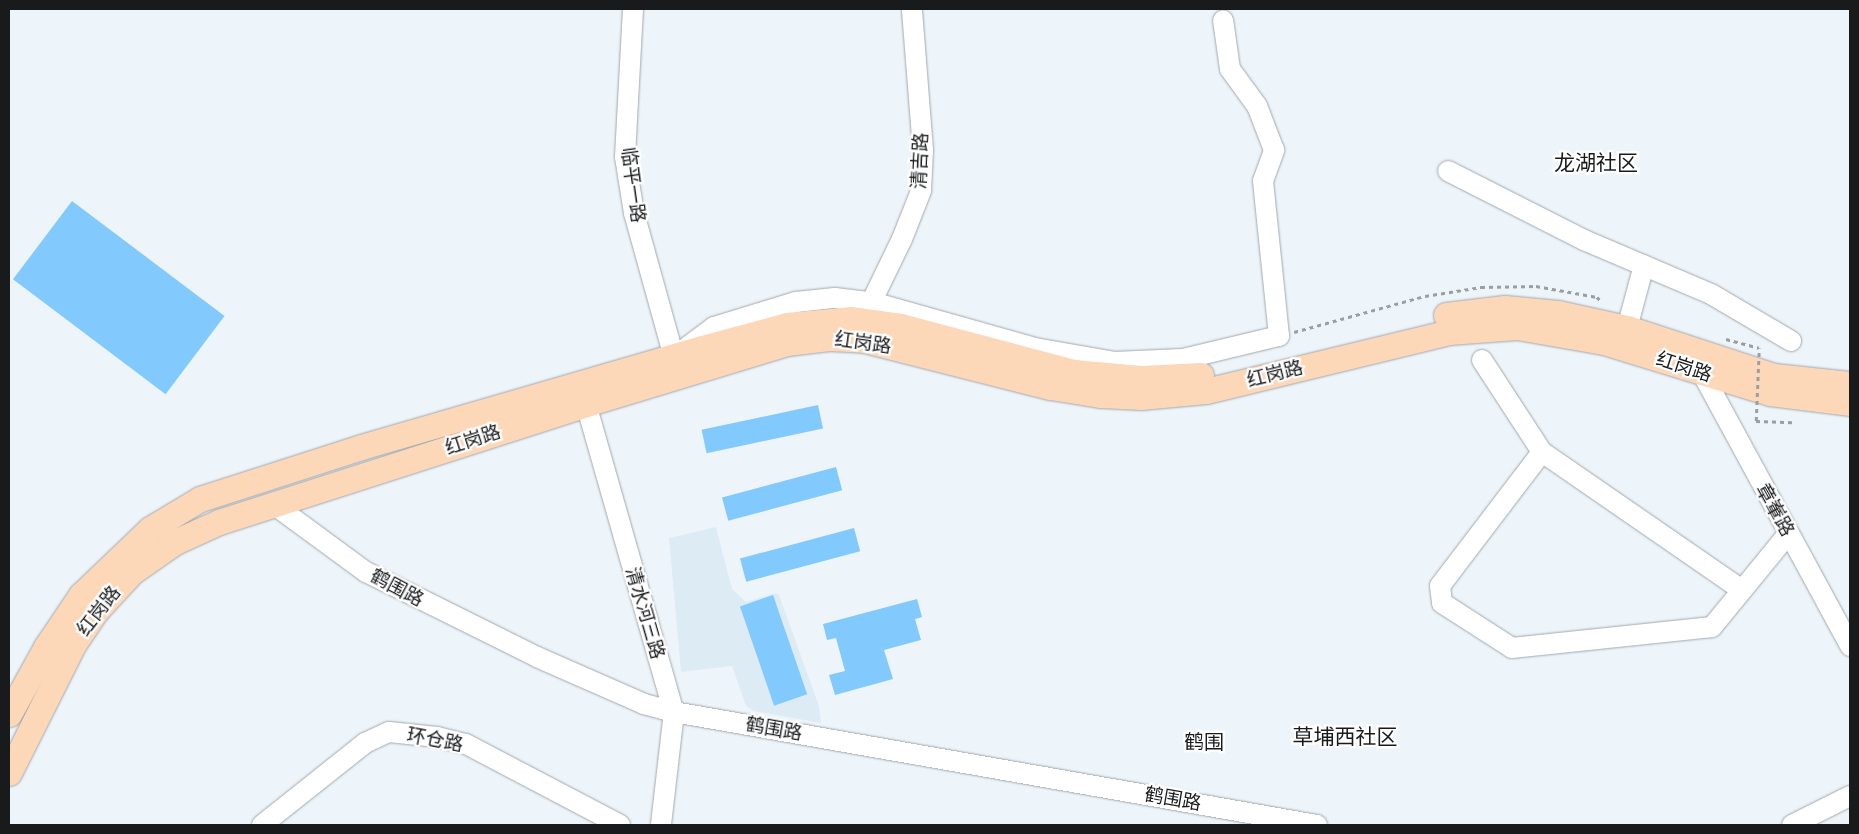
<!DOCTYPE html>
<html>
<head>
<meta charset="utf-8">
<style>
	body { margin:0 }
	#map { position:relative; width:1859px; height:834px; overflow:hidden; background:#eef5fa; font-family:"Space Grotesk","Noto Sans SC",sans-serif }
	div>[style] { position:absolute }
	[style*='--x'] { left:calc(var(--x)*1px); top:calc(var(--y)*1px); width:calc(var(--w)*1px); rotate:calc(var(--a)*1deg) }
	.built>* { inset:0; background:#ddebf5 }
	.building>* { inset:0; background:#82cafd; transform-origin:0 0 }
	.path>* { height:2.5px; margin-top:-1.25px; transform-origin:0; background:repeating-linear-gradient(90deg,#9a9fa3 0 4px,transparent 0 8px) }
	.roads { filter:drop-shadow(0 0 1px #a1a8ad) drop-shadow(0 0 1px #a1a8ad) }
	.minor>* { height:20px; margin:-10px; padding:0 10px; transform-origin:10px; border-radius:10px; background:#fff }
	.major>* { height:25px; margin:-12.5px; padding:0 12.5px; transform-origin:12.5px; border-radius:12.5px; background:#fcd7b8 }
	.path-bridge>* { height:2.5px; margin-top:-1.25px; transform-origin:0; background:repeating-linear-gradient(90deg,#9a9fa3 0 4px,transparent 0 8px) }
	span { translate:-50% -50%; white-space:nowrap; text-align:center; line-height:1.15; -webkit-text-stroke:4.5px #fff; paint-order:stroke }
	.street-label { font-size:19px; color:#181a1c }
	.neighbourhood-label { font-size:20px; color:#181a1c }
	.quarter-label { font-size:21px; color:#181a1c }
	.frame { position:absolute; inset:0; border:10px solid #181a1c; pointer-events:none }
</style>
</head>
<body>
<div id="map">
	<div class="built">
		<div style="clip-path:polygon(716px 527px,732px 589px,746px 602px,776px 593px,779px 595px,819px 706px,821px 723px,754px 711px,746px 706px,732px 666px,681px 672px,669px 538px)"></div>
	</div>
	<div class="building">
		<div style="left:72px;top:201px;width:191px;height:98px;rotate:37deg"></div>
		<div style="left:818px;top:405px;width:24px;height:119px;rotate:78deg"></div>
		<div style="left:836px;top:467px;width:24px;height:118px;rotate:75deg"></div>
		<div style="left:854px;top:528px;width:24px;height:118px;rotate:75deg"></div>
		<div style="left:773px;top:595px;width:105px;height:35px;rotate:71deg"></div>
		<div style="clip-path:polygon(917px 599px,922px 617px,915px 619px,921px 640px,884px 650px,893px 679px,835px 695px,829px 675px,845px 671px,836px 638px,827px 640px,823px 624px)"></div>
	</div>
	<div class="path">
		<div style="--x:1294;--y:332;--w:136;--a:-15.4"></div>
		<div style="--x:1425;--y:296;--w:57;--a:-9.1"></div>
		<div style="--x:1481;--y:287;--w:55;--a:-1"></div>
		<div style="--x:1536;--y:286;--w:62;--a:10.2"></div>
		<div style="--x:1597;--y:297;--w:7;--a:45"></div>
		<div style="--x:1726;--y:339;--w:34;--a:15"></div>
		<div style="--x:1756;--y:421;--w:36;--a:2"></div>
	</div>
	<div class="roads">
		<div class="minor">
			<div style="--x:633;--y:9;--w:148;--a:93.1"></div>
			<div style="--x:625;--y:157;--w:57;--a:80.9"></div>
			<div style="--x:634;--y:213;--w:149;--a:74.5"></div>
			<div style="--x:674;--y:357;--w:50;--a:-36.9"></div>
			<div style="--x:714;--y:327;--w:86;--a:-17"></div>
			<div style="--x:796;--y:302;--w:39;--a:-6"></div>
			<div style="--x:835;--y:298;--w:41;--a:7"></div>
			<div style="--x:876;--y:303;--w:165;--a:15.8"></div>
			<div style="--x:1035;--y:348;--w:80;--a:10"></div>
			<div style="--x:1114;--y:362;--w:69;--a:-2.5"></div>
			<div style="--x:1183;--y:359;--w:99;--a:-13.5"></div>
			<div style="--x:1279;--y:336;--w:156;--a:-95.9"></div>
			<div style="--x:1263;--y:181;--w:33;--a:-70"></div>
			<div style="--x:1274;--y:150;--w:47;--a:-111.1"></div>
			<div style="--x:1257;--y:106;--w:46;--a:-126.1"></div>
			<div style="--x:1230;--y:69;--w:49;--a:-98.1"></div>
			<div style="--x:1448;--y:171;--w:153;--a:26.9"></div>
			<div style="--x:1584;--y:240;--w:138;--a:23"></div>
			<div style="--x:1711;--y:294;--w:93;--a:30.4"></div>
			<div style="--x:871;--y:303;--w:71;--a:-64.2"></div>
			<div style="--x:902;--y:239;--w:52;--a:-68.4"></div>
			<div style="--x:921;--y:191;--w:41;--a:-87.2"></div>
			<div style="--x:923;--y:150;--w:141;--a:-94.5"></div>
			<div style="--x:1627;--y:328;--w:65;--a:-74.9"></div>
			<div style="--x:1482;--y:360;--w:110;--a:56.9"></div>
			<div style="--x:1542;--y:452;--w:243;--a:34.6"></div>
			<div style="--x:1702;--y:373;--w:311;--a:61.5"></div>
			<div style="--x:586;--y:404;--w:320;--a:74.1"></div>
			<div style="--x:674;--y:712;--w:114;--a:96.6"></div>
			<div style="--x:1542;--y:452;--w:168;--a:127.3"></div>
			<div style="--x:1440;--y:586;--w:17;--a:83"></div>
			<div style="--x:1442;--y:603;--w:83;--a:32.7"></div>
			<div style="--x:1512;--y:648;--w:201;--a:-6"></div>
			<div style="--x:1712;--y:627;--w:120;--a:-50.7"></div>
			<div style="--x:276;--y:506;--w:112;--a:36.3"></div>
			<div style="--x:366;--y:572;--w:191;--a:26.4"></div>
			<div style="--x:537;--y:657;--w:117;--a:23.7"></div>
			<div style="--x:644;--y:704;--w:31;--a:15"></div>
			<div style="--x:674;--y:712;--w:653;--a:9.97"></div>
			<div style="--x:262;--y:825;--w:132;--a:-38.5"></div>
			<div style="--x:365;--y:743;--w:26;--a:-25"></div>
			<div style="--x:389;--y:732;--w:48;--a:5.9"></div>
			<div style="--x:437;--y:737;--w:30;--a:14"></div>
			<div style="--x:466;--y:744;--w:174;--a:27.7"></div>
			<div style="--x:1792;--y:825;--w:65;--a:-26.6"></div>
		</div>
		<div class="major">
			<div style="--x:1446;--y:315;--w:59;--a:-6.8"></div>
			<div style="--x:1505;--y:308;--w:53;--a:5.4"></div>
			<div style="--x:1558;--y:313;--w:71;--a:12.3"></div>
			<div style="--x:1627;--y:328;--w:155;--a:18.1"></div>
			<div style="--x:1774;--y:376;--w:76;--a:6"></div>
			<div style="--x:9;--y:714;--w:77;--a:-61.1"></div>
			<div style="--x:46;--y:647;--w:63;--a:-56.1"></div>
			<div style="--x:81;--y:595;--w:95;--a:-43.7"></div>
			<div style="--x:150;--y:529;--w:58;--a:-31"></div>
			<div style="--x:200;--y:499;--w:169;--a:-17.9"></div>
			<div style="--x:361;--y:447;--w:355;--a:-16.2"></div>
			<div style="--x:702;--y:348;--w:88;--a:-15.1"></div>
			<div style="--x:787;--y:325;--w:63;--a:-5.4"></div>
			<div style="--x:850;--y:319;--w:51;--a:7.8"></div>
			<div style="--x:901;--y:326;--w:179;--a:14.9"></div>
			<div style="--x:1074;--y:372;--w:67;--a:5.1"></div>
			<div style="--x:1141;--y:378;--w:60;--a:-2.9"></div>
			<div style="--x:9;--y:773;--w:143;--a:-63.4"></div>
			<div style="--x:73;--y:645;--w:41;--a:-55.9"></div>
			<div style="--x:96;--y:611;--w:53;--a:-47.3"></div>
			<div style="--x:132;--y:572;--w:52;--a:-34.9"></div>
			<div style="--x:175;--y:542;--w:48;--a:-24.4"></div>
			<div style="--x:219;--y:522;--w:386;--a:-17.8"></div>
			<div style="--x:586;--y:404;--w:210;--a:-16.9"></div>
			<div style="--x:787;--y:343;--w:42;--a:-6.8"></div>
			<div style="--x:829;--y:338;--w:35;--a:3"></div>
			<div style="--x:864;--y:340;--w:192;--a:14.2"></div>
			<div style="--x:1050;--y:387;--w:52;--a:8.9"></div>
			<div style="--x:1101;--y:395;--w:40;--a:2.9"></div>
			<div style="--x:1141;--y:397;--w:65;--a:-5.3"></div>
			<div style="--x:1206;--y:391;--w:250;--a:-13.6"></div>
			<div style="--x:1449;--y:332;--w:68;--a:-4.2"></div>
			<div style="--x:1517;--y:327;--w:88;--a:9.8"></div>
			<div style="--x:1604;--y:342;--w:174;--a:17.1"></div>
			<div style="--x:1770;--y:393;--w:81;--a:7.1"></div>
		</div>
	</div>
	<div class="path-bridge">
		<div style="--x:1756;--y:421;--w:73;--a:-87.6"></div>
	</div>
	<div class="street-label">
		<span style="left:920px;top:161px;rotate:-87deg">清吉路</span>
		<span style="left:633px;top:185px;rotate:82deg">临平一路</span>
		<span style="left:863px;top:343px;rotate:8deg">红岗路</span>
		<span style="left:1684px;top:367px;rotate:18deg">红岗路</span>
		<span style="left:1275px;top:374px;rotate:-14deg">红岗路</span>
		<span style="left:473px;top:440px;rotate:-18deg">红岗路</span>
		<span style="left:1775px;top:510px;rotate:61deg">章輋路</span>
		<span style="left:397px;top:588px;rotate:28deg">鹤围路</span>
		<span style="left:99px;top:611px;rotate:-52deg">红岗路</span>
		<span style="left:645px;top:613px;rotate:74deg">清水河三路</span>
		<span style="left:774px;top:729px;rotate:10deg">鹤围路</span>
		<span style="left:435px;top:740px;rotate:11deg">环仓路</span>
		<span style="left:1173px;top:799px;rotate:10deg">鹤围路</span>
	</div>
	<div class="neighbourhood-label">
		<span style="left:1204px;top:742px">鹤围</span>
	</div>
	<div class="quarter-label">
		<span style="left:1596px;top:163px">龙湖社区</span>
		<span style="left:1345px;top:737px">草埔西社区</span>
	</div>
	<div class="frame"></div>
</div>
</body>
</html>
